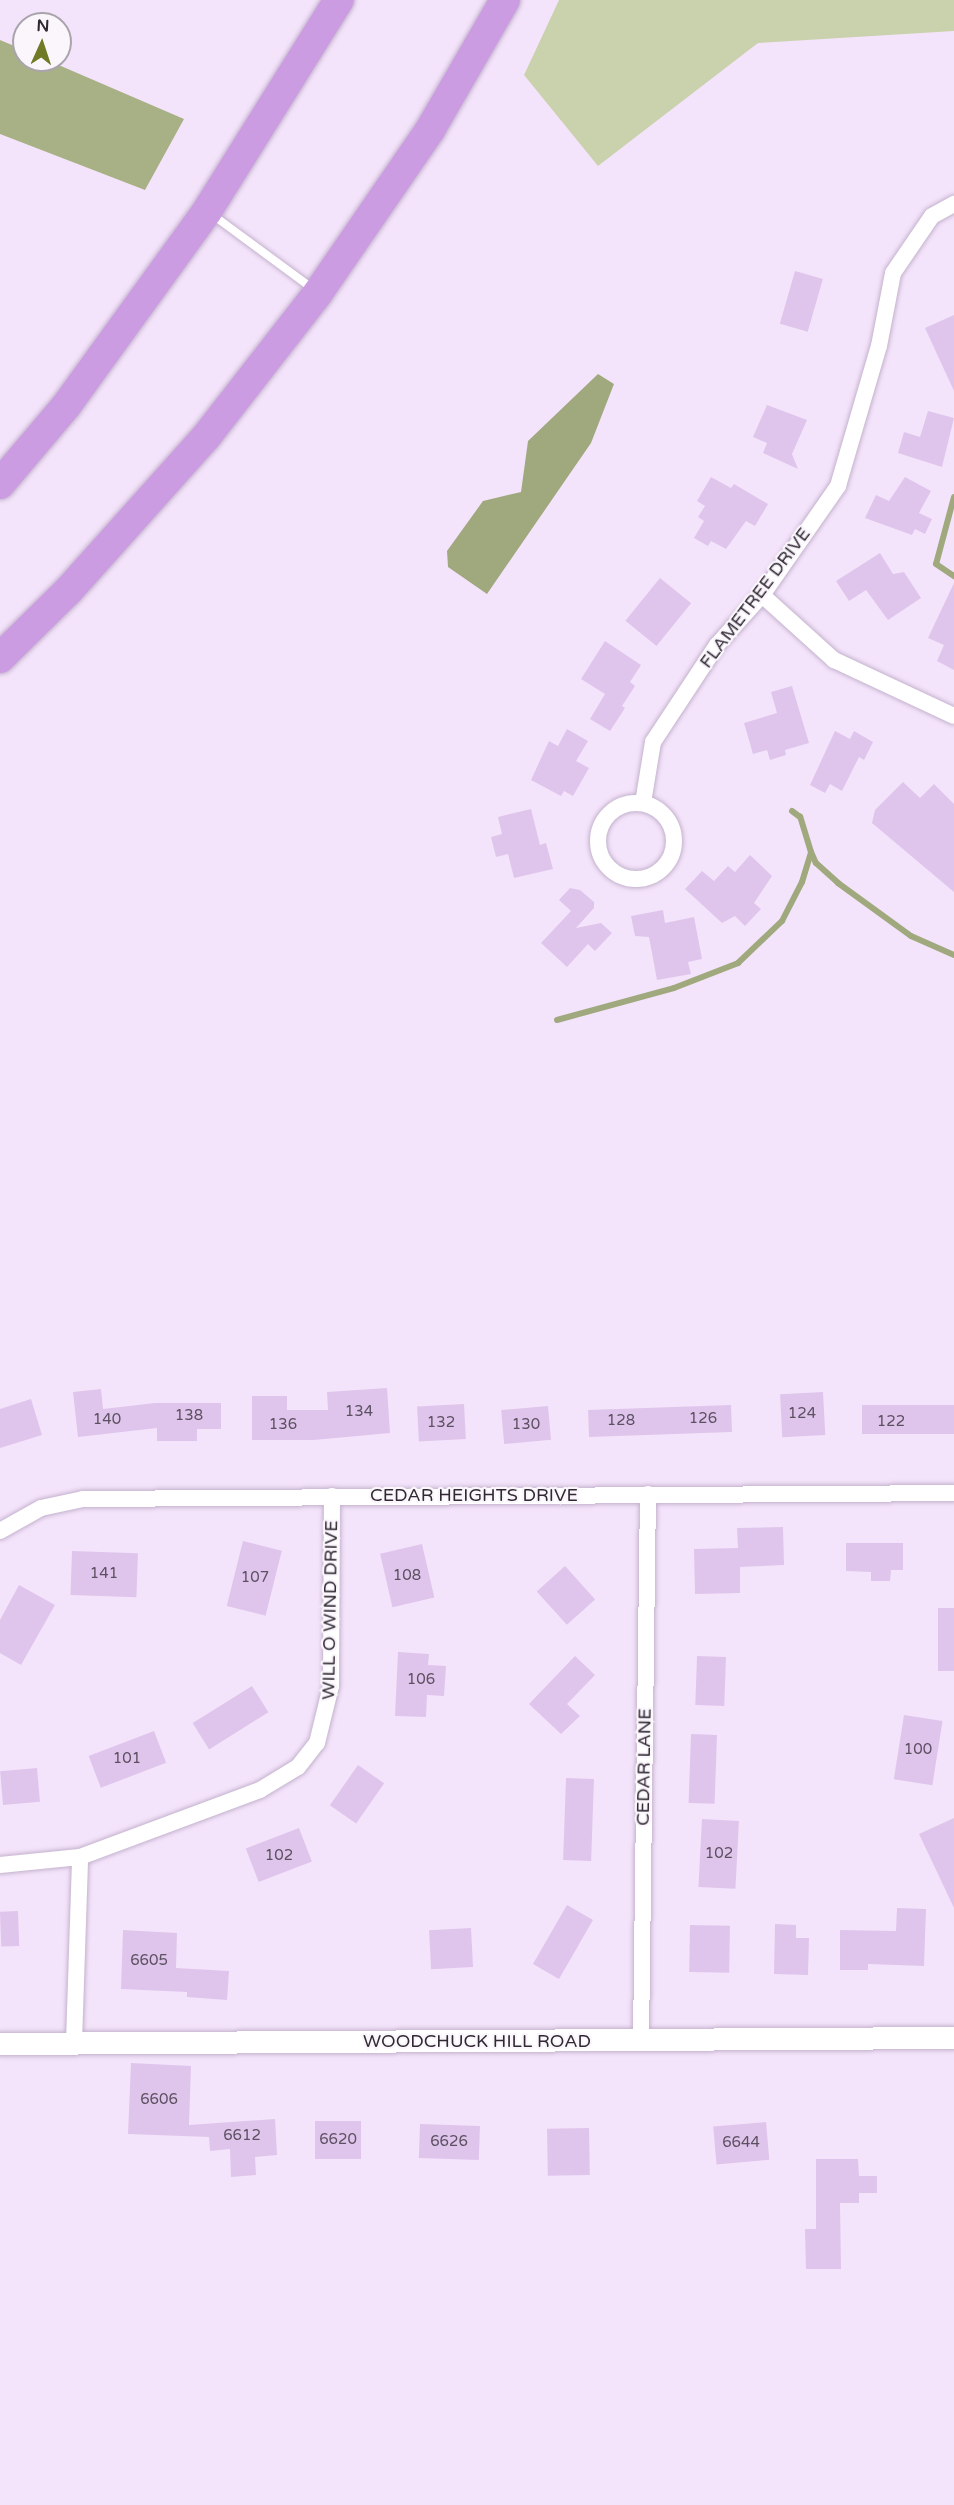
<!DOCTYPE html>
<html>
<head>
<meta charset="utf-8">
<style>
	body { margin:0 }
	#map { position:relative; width:954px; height:2505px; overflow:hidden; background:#f4e4fb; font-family:"Varela Round",sans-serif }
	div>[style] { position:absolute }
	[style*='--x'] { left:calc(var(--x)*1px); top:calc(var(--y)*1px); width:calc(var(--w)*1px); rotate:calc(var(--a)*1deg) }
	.green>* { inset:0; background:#cad2ad }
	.forest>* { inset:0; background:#a8b185 }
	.water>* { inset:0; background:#a0a97e }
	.stream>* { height:6px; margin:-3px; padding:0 3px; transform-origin:3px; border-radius:3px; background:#a0a97e }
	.building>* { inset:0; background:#dfc5ec; transform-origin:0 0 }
	.roads { filter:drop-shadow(0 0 2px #c4b2cd) drop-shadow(0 0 2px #c4b2cd) }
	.lane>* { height:8px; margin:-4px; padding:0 4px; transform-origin:4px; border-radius:4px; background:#fff }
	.street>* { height:16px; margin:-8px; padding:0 8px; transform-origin:8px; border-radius:8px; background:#fff }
	.street>.ring { margin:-8px; padding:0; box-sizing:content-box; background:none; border:16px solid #fff; border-radius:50% }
	.secondary>* { height:22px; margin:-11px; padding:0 11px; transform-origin:11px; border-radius:11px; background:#fff }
	.highway>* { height:30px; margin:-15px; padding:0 15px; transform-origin:15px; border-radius:15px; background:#cc9ce3 }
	span { translate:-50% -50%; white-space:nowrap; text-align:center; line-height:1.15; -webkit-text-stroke:4.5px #faf6fc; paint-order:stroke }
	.number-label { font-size:15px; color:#5c5061 }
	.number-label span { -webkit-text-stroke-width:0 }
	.street-label { font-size:18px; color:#302933 }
	.north { position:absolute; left:12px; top:12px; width:60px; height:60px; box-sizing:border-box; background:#faf6fc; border:2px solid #a9a4ac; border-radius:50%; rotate:3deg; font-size:16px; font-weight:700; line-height:24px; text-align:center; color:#302933 }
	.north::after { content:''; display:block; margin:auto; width:21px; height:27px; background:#6e7a26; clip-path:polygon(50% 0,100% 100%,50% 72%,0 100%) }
</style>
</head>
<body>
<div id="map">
	<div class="green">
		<div style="clip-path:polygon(559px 0,954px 0,954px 31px,758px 43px,598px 166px,524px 75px)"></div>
	</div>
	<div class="forest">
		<div style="clip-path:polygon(0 40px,24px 50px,24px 60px,47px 60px,184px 119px,145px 190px,0 134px)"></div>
	</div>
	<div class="water">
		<div style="clip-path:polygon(598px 374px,614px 384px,591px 443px,487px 594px,448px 567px,447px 551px,483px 501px,521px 492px,528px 441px)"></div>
	</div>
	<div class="stream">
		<div style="--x:954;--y:497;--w:69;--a:105"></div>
		<div style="--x:936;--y:564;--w:22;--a:34"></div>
		<div style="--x:811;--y:852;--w:12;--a:66"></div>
		<div style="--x:816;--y:863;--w:30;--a:42"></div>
		<div style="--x:838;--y:883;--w:90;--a:36"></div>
		<div style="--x:911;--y:936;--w:47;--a:23.8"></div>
		<div style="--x:557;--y:1020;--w:121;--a:-15.3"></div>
		<div style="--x:674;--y:988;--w:69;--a:-21.3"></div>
		<div style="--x:738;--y:963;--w:61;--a:-43.7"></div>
		<div style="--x:782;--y:921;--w:44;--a:-62.9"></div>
		<div style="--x:802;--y:882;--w:31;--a:-73"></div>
		<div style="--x:811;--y:852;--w:37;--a:-107"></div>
		<div style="--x:800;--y:817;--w:10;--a:-143"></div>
	</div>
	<div class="building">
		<div style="left:795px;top:271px;width:29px;height:55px;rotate:16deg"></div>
		<div style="clip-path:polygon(954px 315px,954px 391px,925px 328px)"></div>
		<div style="clip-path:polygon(767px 405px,807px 420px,792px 454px,798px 469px,763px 453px,767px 443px,753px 437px)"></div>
		<div style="clip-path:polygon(928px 411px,954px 418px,942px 467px,898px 453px,904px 432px,920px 437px)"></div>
		<div style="clip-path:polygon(711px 477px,731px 488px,734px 484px,768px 504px,755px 526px,746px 521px,726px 549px,711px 541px,708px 546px,694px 538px,704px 521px,698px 517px,705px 506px,697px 501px)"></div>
		<div style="clip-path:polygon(905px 477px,931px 491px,919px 513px,932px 519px,925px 534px,915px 529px,912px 535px,865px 518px,876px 495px,889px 501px)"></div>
		<div style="clip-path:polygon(880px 553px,893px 574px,904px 572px,921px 598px,888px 620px,866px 590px,849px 601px,836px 581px)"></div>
		<div style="left:660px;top:578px;width:40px;height:55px;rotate:39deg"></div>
		<div style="clip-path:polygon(954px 583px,954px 670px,937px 661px,944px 645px,928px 638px)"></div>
		<div style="clip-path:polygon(605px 641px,641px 665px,630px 682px,635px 686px,622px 706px,625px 708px,610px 731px,590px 719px,605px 694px,581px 679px)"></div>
		<div style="clip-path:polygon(792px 686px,809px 743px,785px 750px,786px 755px,770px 760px,767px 750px,753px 754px,744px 723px,777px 713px,771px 692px)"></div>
		<div style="clip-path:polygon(567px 729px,588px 741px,576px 761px,589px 768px,573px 796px,564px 791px,561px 796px,531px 780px,549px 741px,558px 746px)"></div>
		<div style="clip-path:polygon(835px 731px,850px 739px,854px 731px,873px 742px,864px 760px,859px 757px,842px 791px,830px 784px,825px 793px,810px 785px)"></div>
		<div style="clip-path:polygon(903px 782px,920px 798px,934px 784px,954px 804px,954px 892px,872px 823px,875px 810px)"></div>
		<div style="clip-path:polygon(531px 809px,540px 845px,546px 843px,553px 869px,514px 878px,508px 854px,496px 857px,491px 837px,502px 834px,498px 817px)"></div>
		<div style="clip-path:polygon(750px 855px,772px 876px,754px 903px,761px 909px,745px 926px,735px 916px,722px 923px,685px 889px,702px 871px,714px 881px,728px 866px,735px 872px)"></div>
		<div style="clip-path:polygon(570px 888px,580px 890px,594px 902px,594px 908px,576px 928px,601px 923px,612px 933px,595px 951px,588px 944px,567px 967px,541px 943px,571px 911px,559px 900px)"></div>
		<div style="clip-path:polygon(663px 910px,665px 923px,694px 917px,702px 959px,688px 962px,691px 974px,657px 980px,649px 937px,635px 936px,631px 916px)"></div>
		<div style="clip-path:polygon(387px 1388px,390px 1433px,314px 1440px,252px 1440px,252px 1396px,287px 1396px,287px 1410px,328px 1410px,327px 1392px)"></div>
		<div style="clip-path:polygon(101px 1389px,103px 1409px,155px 1403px,221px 1403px,221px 1429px,197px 1429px,197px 1441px,157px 1441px,157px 1428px,78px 1437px,73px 1392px)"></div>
		<div style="left:823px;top:1392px;width:43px;height:43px;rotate:87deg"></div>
		<div style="clip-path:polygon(31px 1399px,42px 1435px,0 1448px,0 1409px)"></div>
		<div style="left:464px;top:1404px;width:35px;height:47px;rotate:87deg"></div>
		<div style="left:731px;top:1405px;width:27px;height:143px;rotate:88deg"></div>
		<div style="left:954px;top:1405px;width:29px;height:92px;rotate:90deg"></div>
		<div style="left:548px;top:1406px;width:34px;height:47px;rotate:85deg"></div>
		<div style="clip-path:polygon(783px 1527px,784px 1565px,740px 1567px,740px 1593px,695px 1594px,694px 1549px,738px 1548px,737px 1528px)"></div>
		<div style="left:243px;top:1541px;width:40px;height:67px;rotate:14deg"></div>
		<div style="clip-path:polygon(846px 1543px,903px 1543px,903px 1570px,891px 1570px,890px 1581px,871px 1581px,871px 1572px,846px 1571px)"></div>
		<div style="left:422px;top:1544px;width:55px;height:43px;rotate:77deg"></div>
		<div style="left:72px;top:1551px;width:66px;height:44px;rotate:2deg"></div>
		<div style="left:565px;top:1566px;width:45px;height:38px;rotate:48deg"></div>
		<div style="clip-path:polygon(19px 1585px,55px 1605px,21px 1665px,0 1653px,0 1620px)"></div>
		<div style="left:938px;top:1608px;width:16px;height:63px"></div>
		<div style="clip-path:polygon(398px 1652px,429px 1654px,428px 1665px,446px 1666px,444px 1696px,427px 1695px,426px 1717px,395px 1716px)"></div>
		<div style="clip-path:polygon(575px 1656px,595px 1675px,567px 1704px,580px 1716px,561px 1734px,529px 1704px)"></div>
		<div style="left:697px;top:1656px;width:29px;height:49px;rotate:2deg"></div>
		<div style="left:252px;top:1686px;width:31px;height:70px;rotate:58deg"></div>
		<div style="left:904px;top:1715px;width:39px;height:65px;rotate:9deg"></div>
		<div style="left:154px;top:1731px;width:34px;height:70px;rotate:69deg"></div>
		<div style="left:691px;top:1734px;width:26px;height:69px;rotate:2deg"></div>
		<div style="left:358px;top:1765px;width:32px;height:49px;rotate:35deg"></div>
		<div style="left:37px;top:1768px;width:34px;height:37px;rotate:85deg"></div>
		<div style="left:566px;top:1778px;width:28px;height:82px;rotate:2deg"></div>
		<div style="clip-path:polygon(954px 1818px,954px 1908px,919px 1834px)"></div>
		<div style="left:702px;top:1819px;width:37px;height:68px;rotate:3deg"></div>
		<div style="left:299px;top:1828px;width:36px;height:57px;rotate:69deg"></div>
		<div style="left:567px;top:1905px;width:30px;height:68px;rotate:30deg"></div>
		<div style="clip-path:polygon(897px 1908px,926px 1909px,924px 1966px,868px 1964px,868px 1970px,840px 1970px,840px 1930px,896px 1931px)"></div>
		<div style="left:18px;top:1911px;width:35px;height:18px;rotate:88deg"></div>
		<div style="clip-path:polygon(775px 1924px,796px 1925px,796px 1938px,809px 1938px,808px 1975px,774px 1974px)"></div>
		<div style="left:690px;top:1925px;width:40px;height:47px;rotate:1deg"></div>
		<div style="left:471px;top:1928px;width:39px;height:42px;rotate:87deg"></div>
		<div style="clip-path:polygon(123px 1930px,177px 1933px,176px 1968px,229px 1971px,227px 2000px,187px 1997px,187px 1992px,121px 1989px)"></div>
		<div style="clip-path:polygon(131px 2063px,191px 2066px,189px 2125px,275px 2119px,277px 2155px,255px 2157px,256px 2175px,231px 2177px,230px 2149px,210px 2151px,209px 2137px,128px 2134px)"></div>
		<div style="left:315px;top:2121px;width:46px;height:38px"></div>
		<div style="left:766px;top:2122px;width:38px;height:53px;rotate:85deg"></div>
		<div style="left:420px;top:2124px;width:60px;height:34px;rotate:2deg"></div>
		<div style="left:589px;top:2128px;width:47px;height:42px;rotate:89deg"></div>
		<div style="clip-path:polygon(816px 2159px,858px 2159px,859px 2176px,877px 2176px,877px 2193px,859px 2193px,859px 2203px,840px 2203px,841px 2269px,806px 2269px,805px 2229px,816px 2229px)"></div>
	</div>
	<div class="roads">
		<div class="lane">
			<div style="--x:210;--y:213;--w:128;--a:36.4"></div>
		</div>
		<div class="street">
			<div style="--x:762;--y:595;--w:97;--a:42.1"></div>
			<div style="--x:834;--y:660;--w:132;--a:25"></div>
			<div class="ring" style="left:598px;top:803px;width:60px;height:60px"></div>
			<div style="--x:643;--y:803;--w:62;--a:-80.7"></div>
			<div style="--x:653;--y:742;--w:116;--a:-56.6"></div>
			<div style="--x:717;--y:645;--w:67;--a:-48"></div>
			<div style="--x:762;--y:595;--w:133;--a:-55.1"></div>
			<div style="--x:838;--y:486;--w:146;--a:-73.7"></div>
			<div style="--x:879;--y:346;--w:74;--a:-79.1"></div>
			<div style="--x:893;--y:273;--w:69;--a:-55.6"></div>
			<div style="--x:932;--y:216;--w:25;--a:-29"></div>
			<div style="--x:0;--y:1531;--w:47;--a:-29.3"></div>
			<div style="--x:41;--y:1508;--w:43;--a:-12.1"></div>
			<div style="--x:83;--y:1499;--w:871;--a:-0.39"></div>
			<div style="--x:0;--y:1865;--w:80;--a:-5.7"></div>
			<div style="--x:80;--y:1857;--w:192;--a:-20.4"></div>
			<div style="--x:260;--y:1790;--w:44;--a:-31.2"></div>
			<div style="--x:298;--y:1767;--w:31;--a:-52"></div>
			<div style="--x:317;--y:1743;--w:59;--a:-76.2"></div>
			<div style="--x:331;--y:1686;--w:190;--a:-89.7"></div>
			<div style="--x:641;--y:2040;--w:546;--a:-89.27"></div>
			<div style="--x:74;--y:2042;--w:185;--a:-88.1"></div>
		</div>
		<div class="secondary">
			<div style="--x:0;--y:2044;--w:954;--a:-0.36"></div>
		</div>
		<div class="highway">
			<div style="--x:0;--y:484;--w:102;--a:-49.8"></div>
			<div style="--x:66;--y:406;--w:241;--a:-54.1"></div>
			<div style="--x:207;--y:211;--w:249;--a:-58"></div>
			<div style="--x:0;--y:658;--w:97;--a:-44.6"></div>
			<div style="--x:69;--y:590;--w:205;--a:-48.2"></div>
			<div style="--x:206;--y:437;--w:182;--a:-52.1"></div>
			<div style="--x:318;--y:293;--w:198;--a:-55.5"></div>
			<div style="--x:430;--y:130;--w:150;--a:-60"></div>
		</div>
	</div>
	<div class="number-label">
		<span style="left:359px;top:1412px">134</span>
		<span style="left:802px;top:1414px">124</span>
		<span style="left:189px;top:1416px">138</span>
		<span style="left:703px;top:1419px">126</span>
		<span style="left:107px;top:1420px">140</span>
		<span style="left:621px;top:1421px">128</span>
		<span style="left:891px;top:1422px">122</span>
		<span style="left:441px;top:1423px">132</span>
		<span style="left:283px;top:1425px">136</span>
		<span style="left:526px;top:1425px">130</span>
		<span style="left:104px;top:1574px">141</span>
		<span style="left:407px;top:1576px">108</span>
		<span style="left:255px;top:1578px">107</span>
		<span style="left:421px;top:1680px">106</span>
		<span style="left:918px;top:1750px">100</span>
		<span style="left:127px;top:1759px">101</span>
		<span style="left:719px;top:1854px">102</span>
		<span style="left:279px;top:1856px">102</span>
		<span style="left:149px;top:1961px">6605</span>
		<span style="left:159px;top:2100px">6606</span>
		<span style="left:242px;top:2136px">6612</span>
		<span style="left:338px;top:2140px">6620</span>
		<span style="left:449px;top:2142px">6626</span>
		<span style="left:741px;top:2143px">6644</span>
	</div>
	<div class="street-label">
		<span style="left:755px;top:598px;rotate:-53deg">FLAMETREE DRIVE</span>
		<span style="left:474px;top:1495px">CEDAR HEIGHTS DRIVE</span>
		<span style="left:330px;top:1610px;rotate:-89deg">WILL O WIND DRIVE</span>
		<span style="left:644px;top:1767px;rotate:-89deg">CEDAR LANE</span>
		<span style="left:477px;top:2041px">WOODCHUCK HILL ROAD</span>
	</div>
	<div class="north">N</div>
</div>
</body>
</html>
